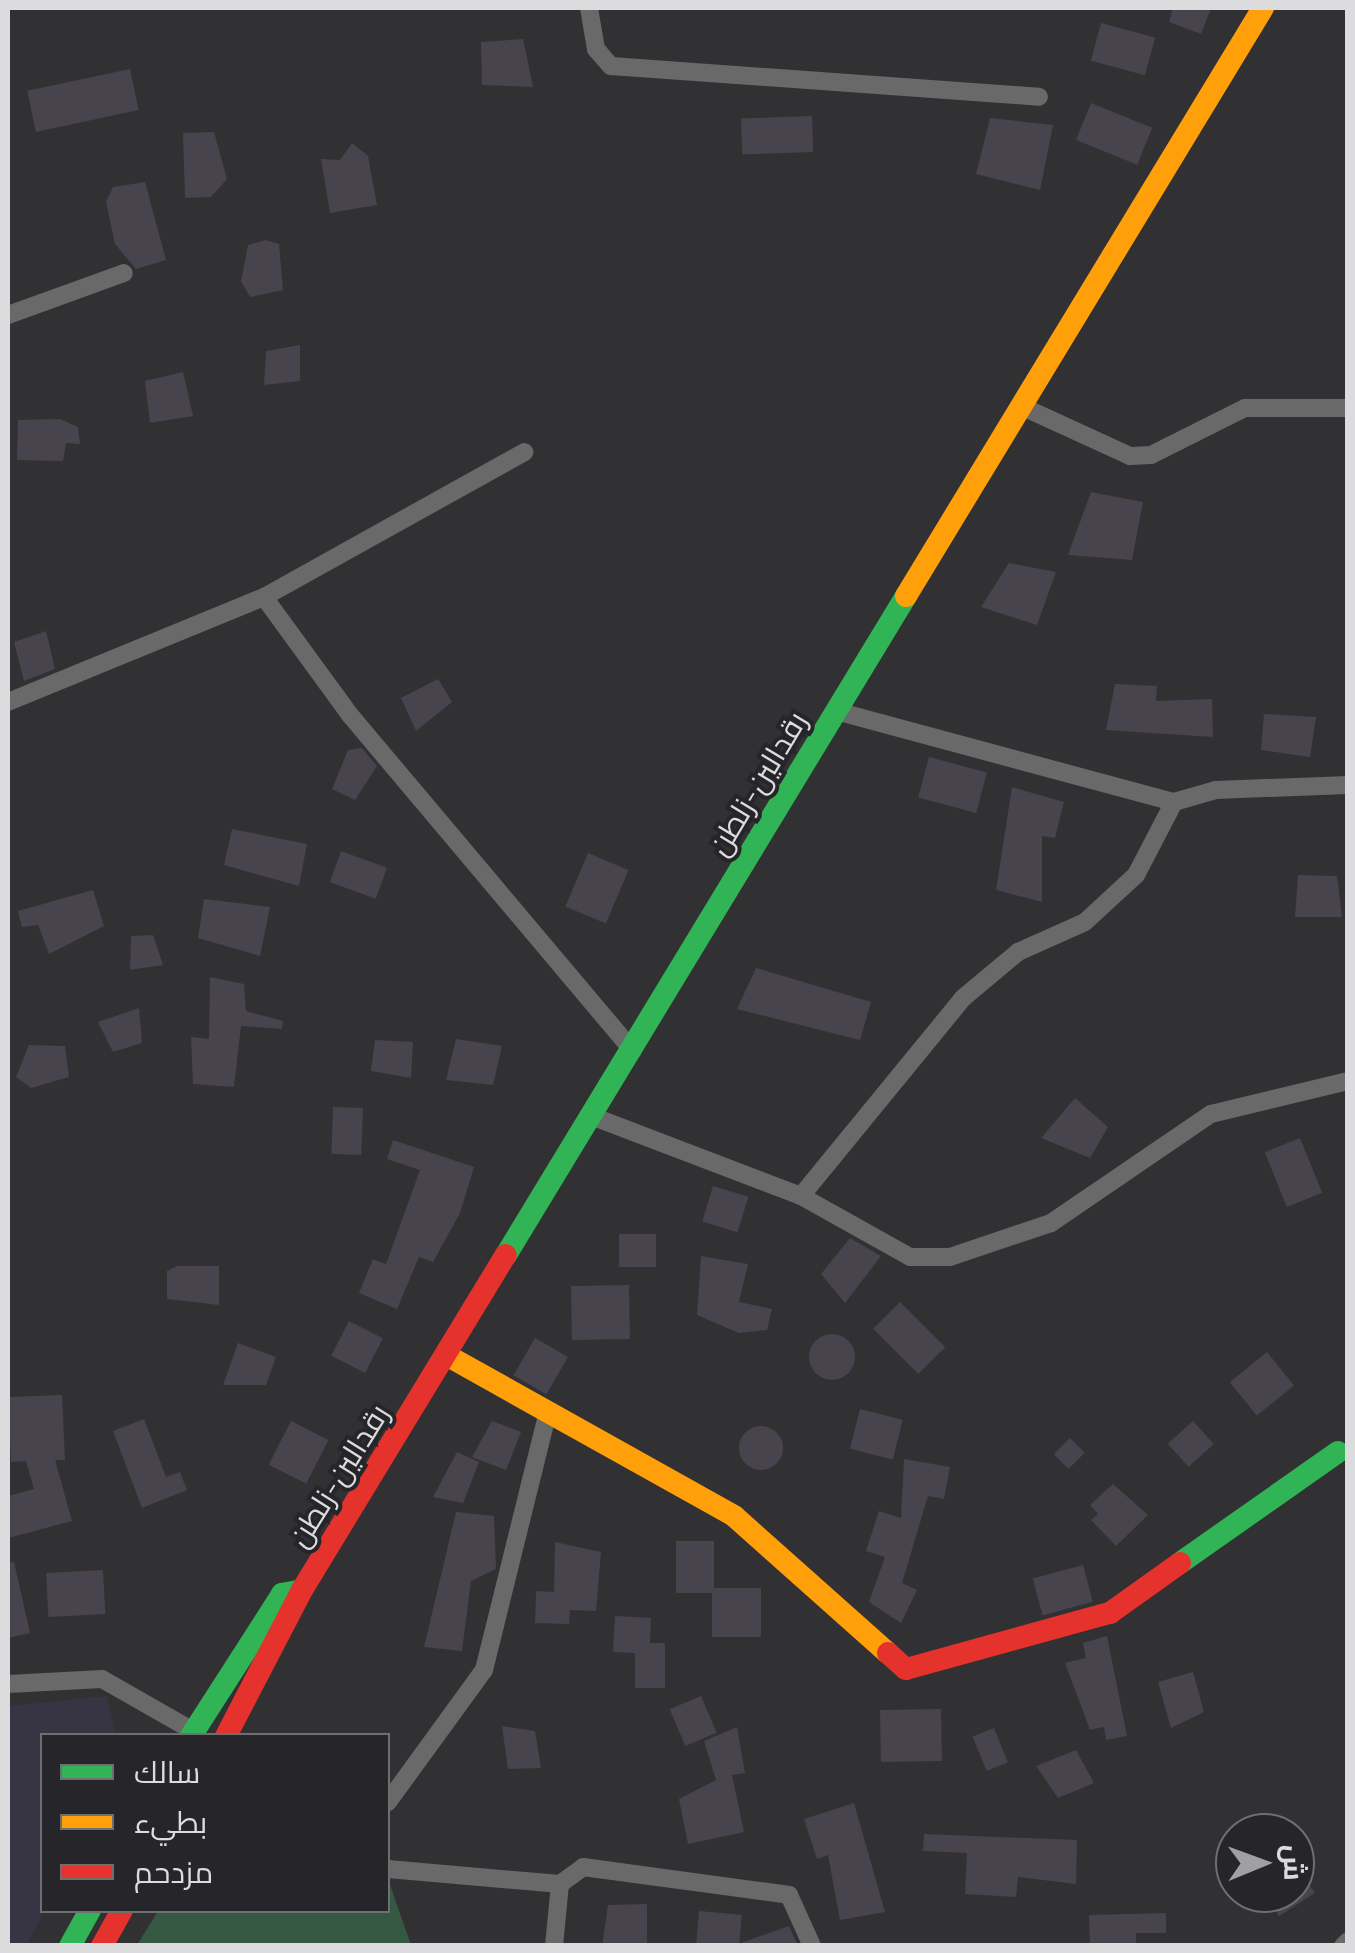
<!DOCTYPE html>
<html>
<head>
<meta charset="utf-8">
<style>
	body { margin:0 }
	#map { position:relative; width:1355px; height:1953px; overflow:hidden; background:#313032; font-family:Bitter,Cairo,serif }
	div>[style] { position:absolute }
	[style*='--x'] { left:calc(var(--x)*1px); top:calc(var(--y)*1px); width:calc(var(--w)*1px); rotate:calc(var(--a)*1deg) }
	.education>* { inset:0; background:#373443 }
	.green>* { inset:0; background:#355843 }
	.building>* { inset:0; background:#48444e; transform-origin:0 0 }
	.round { border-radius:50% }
	.street>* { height:18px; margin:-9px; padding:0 9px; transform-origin:9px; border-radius:9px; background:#6a6969 }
	.fast>* { height:22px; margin:-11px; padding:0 11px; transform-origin:11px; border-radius:11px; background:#30b455 }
	.slow>* { height:22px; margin:-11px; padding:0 11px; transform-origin:11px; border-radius:11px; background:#ff9f0a }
	.jam>* { height:22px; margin:-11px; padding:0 11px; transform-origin:11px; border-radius:11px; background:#e5322d }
	span { translate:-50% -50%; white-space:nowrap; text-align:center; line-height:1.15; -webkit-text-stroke:8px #262529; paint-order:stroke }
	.street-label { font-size:30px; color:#dcdbde }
	.frame { position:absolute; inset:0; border:10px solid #dcdbde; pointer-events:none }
	.legend { position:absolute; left:40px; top:1733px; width:350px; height:180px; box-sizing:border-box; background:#262529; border:2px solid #6f6e71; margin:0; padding:12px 18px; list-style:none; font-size:30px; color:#dcdbde }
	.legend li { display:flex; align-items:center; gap:20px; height:50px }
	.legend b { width:50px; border:2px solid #6f6e71 }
	.north { position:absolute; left:1215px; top:1813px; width:100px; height:100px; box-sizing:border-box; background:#262529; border:2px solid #6f6e71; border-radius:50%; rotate:89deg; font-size:28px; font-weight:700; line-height:40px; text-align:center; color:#dcdbde }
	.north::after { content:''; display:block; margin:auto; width:35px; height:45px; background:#a09fa2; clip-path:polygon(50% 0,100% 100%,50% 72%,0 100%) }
</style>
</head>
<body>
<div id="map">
	<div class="education">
		<div style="clip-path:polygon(107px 1696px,116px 1735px,42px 1736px,44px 1911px,27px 1945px,8px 1945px,8px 1706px)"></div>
	</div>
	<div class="green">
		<div style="clip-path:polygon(388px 1879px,411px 1945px,137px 1945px,158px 1911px,388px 1910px)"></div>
	</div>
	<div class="building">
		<div style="clip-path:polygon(1173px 8px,1211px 8px,1201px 34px,1169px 22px)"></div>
		<div style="left:1101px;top:23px;width:56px;height:39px;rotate:15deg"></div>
		<div style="clip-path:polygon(523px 39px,533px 87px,482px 85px,481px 42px)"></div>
		<div style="left:130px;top:69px;width:42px;height:105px;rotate:78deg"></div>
		<div style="left:1091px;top:103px;width:66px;height:40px;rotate:22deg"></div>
		<div style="left:812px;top:116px;width:36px;height:71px;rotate:88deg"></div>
		<div style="clip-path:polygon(990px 118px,1053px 125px,1040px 190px,976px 174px)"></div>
		<div style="clip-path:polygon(214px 132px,227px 179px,211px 197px,185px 198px,183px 133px)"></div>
		<div style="clip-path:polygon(352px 143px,368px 156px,377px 205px,330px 213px,321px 159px,340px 160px)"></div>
		<div style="clip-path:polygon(145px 182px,166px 260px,136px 269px,115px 244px,106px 202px,113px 187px)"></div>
		<div style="clip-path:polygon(266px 240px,279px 244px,283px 290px,250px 297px,241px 281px,248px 245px)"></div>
		<div style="clip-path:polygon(300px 345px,300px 381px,264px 385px,266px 351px)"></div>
		<div style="clip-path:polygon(183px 372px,193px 416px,150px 423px,145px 381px)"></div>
		<div style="clip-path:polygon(60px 419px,78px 427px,80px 444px,66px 443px,63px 461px,17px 460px,18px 420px)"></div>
		<div style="clip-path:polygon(1091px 492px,1143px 502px,1132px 560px,1068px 555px)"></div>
		<div style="clip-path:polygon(1009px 563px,1056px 572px,1037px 625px,981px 607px)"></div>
		<div style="clip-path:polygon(46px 631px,55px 669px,24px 681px,14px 642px)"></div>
		<div style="clip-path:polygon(438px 679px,452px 702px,416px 731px,401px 698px)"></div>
		<div style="clip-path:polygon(1115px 684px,1157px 686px,1156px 701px,1212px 699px,1213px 737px,1106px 730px)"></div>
		<div style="clip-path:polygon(1264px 714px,1316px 717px,1310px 757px,1261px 750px)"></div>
		<div style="clip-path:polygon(362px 748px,377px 766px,355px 800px,332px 789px,348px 750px)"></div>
		<div style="left:929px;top:757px;width:60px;height:42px;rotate:15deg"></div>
		<div style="clip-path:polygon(1012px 787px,1064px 802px,1055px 838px,1042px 836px,1042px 902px,996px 890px)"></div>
		<div style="clip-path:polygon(232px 829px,307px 844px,299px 886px,224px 865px)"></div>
		<div style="left:341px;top:851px;width:49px;height:33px;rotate:20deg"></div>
		<div style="left:588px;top:853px;width:44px;height:58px;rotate:23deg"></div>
		<div style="clip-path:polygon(1298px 875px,1337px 876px,1342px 917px,1295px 917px)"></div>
		<div style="clip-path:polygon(93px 890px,104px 926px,49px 954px,38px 925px,22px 927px,18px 911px)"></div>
		<div style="clip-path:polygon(204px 899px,270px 907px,260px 956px,198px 938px)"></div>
		<div style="clip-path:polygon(153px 935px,163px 965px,130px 970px,131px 936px)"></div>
		<div style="clip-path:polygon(756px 968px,871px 1002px,860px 1040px,737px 1009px)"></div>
		<div style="clip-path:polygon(210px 977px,244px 984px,246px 1011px,283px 1021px,282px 1029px,241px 1026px,234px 1087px,193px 1084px,191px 1037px,209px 1039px)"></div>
		<div style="clip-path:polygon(139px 1008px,142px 1043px,113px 1052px,98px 1022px)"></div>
		<div style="clip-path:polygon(456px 1039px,502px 1046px,493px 1085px,446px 1080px)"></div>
		<div style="clip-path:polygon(375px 1040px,413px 1042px,411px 1078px,371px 1071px)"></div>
		<div style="clip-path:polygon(29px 1045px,65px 1046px,69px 1077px,31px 1088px,16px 1077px)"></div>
		<div style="clip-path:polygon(1075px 1098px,1108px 1127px,1090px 1158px,1041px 1138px)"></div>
		<div style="left:333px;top:1107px;width:30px;height:47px;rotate:2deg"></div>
		<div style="left:1300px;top:1138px;width:59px;height:38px;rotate:68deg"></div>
		<div style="clip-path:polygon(393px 1140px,474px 1167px,460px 1213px,433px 1262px,419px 1257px,397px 1309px,359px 1293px,373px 1259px,386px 1264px,420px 1170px,387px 1159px)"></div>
		<div style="left:713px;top:1186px;width:37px;height:37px;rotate:17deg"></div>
		<div style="left:619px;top:1234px;width:37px;height:33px"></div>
		<div style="clip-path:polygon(850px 1238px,881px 1256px,845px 1303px,821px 1274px)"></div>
		<div style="clip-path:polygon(701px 1256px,748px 1264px,739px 1302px,772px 1309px,767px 1330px,739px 1333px,697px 1315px)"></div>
		<div style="clip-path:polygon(177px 1266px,219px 1266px,219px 1305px,167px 1299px,167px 1271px)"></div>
		<div style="left:629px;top:1285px;width:54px;height:58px;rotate:89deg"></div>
		<div style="left:900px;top:1302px;width:64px;height:38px;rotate:45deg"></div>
		<div style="left:349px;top:1321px;width:38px;height:39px;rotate:27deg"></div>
		<div class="round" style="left:809px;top:1334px;width:46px;height:46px"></div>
		<div style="left:535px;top:1338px;width:38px;height:43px;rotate:30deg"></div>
		<div style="clip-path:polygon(238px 1343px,276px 1357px,266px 1385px,223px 1385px)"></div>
		<div style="left:1267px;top:1352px;width:43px;height:48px;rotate:51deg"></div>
		<div style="clip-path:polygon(62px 1395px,65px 1460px,55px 1460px,72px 1521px,8px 1538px,8px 1496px,34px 1489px,26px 1461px,11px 1462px,8px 1397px)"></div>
		<div style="left:860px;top:1409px;width:44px;height:41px;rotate:14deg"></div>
		<div style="clip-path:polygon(144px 1419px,166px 1477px,180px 1472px,187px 1490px,142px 1508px,113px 1431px)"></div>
		<div style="left:291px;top:1421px;width:42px;height:49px;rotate:27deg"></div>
		<div style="clip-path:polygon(492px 1421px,521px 1432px,506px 1470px,472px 1457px)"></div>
		<div style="left:1193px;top:1421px;width:31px;height:34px;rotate:48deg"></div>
		<div class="round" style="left:739px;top:1426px;width:44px;height:44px"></div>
		<div style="left:1070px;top:1438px;width:21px;height:23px;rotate:45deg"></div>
		<div style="clip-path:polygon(457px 1452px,479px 1462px,463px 1503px,433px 1497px)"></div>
		<div style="clip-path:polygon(904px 1459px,950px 1467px,944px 1499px,928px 1496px,902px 1583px,917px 1590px,901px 1623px,869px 1602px,885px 1557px,866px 1551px,879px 1511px,901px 1518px)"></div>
		<div style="clip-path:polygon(1113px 1484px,1148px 1515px,1116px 1546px,1091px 1520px,1098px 1514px,1090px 1505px)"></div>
		<div style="clip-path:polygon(456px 1512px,494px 1516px,496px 1569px,471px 1581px,462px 1651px,424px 1647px)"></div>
		<div style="clip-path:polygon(676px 1541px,714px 1541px,714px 1588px,761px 1588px,761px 1637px,712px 1637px,712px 1593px,676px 1593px)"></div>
		<div style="clip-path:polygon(555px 1542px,601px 1552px,596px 1611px,570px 1610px,569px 1624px,535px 1623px,536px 1591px,554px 1592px)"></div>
		<div style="clip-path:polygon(14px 1562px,30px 1633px,8px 1638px,8px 1563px)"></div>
		<div style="left:1083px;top:1565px;width:38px;height:52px;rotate:75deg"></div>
		<div style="left:103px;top:1570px;width:44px;height:57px;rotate:87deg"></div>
		<div style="clip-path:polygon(615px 1616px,651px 1618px,650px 1643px,665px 1643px,665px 1688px,635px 1688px,635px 1653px,613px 1652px)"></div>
		<div style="clip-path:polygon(1107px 1636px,1127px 1736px,1106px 1740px,1104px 1727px,1090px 1730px,1065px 1663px,1086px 1658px,1083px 1643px)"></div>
		<div style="clip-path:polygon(1193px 1672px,1204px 1712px,1171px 1728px,1158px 1682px)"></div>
		<div style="left:701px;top:1696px;width:40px;height:34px;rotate:67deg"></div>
		<div style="left:941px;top:1709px;width:52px;height:61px;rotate:89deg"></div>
		<div style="clip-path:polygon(502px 1726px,535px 1731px,541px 1768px,508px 1769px)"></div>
		<div style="clip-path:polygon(737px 1727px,745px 1773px,732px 1775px,744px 1832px,688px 1844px,679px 1799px,716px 1780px,704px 1741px)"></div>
		<div style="left:994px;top:1728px;width:37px;height:23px;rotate:68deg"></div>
		<div style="clip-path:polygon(1076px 1750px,1094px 1783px,1058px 1798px,1036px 1766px)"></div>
		<div style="clip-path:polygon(854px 1803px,885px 1912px,840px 1920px,828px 1855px,817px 1859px,804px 1819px)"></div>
		<div style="clip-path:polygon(924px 1834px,1077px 1840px,1076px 1884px,1018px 1877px,1016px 1897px,965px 1894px,967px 1853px,923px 1851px)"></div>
		<div style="clip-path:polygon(1295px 1864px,1315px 1893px,1279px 1916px,1265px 1893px,1295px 1893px)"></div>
		<div style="clip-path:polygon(647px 1904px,647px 1946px,602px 1946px,608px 1905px)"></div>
		<div style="left:699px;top:1911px;width:43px;height:35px;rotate:5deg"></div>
		<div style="clip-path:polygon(1166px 1913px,1166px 1933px,1136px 1933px,1136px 1946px,1090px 1946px,1089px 1915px)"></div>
		<div style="clip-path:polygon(789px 1926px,798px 1946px,741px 1946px,741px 1943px)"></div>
	</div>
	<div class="street">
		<div style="--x:589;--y:8;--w:42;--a:80.3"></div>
		<div style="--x:596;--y:49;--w:23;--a:49"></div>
		<div style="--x:611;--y:66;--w:429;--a:4.1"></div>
		<div style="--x:8;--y:315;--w:123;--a:-19.9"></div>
		<div style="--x:1023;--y:407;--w:118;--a:24.6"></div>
		<div style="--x:1130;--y:456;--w:21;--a:-3"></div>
		<div style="--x:1151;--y:455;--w:105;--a:-26.6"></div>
		<div style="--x:1245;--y:408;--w:103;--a:0"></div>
		<div style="--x:264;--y:597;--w:146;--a:53.9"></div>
		<div style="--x:350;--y:715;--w:439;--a:49.9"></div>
		<div style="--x:8;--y:702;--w:277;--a:-22.3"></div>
		<div style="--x:264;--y:597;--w:298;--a:-29.1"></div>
		<div style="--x:836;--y:711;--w:350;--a:15.1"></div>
		<div style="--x:1174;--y:802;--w:44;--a:-15.9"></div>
		<div style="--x:1216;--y:790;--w:132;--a:-2.2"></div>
		<div style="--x:594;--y:1117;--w:222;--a:20.9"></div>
		<div style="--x:801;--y:1196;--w:125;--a:29.2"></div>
		<div style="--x:910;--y:1257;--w:40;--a:0"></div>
		<div style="--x:950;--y:1257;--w:107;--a:-18.6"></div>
		<div style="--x:1051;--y:1223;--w:194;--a:-34.3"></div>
		<div style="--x:1211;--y:1114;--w:141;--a:-13.5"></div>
		<div style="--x:801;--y:1196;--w:256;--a:-50.7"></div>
		<div style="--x:963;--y:998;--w:72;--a:-39.9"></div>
		<div style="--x:1018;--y:952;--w:73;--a:-24.1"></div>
		<div style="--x:1085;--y:922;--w:69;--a:-42.7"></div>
		<div style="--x:1136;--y:875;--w:82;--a:-62.5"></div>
		<div style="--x:8;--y:1684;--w:94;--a:-3"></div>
		<div style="--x:102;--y:1679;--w:105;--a:29.7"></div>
		<div style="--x:388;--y:1802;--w:163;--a:-54"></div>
		<div style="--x:484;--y:1670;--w:266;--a:-76.1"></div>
		<div style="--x:388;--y:1869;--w:173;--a:5"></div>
		<div style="--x:554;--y:1946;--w:62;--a:-84.5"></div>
		<div style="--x:560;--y:1884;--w:29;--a:-36"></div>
		<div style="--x:583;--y:1867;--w:208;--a:7.7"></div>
		<div style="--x:789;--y:1895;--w:56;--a:65.7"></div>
		<div style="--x:1343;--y:1946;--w:7;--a:-45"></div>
	</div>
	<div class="fast">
		<div style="--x:506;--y:1255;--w:771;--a:-58.74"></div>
		<div style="--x:1180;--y:1563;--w:193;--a:-35.1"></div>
		<div style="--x:191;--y:1736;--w:169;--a:-57.3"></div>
		<div style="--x:282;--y:1594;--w:20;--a:-11"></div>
		<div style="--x:70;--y:1946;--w:41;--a:-60.9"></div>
	</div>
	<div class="slow">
		<div style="--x:906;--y:596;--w:688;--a:-58.74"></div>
		<div style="--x:448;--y:1356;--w:328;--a:29.2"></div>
		<div style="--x:734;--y:1516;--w:206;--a:41.7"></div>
	</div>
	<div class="jam">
		<div style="--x:888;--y:1653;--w:24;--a:42"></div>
		<div style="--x:906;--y:1669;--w:212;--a:-15.4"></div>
		<div style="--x:1110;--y:1613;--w:86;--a:-35.5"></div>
		<div style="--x:226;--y:1736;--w:165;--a:-62.5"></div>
		<div style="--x:302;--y:1590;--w:392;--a:-58.7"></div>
		<div style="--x:102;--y:1946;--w:41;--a:-60.9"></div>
	</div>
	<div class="street-label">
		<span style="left:758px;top:784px;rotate:-59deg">رقدالين-زلطن</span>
		<span style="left:339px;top:1476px;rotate:-58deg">رقدالين-زلطن</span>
	</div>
	<div class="frame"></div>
	<ul class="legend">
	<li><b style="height:12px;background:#30b455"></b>سالك</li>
	<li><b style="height:12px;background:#ff9f0a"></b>بطيء</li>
	<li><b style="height:12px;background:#e5322d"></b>مزدحم</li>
	</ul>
	<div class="north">ش</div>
</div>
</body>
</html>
